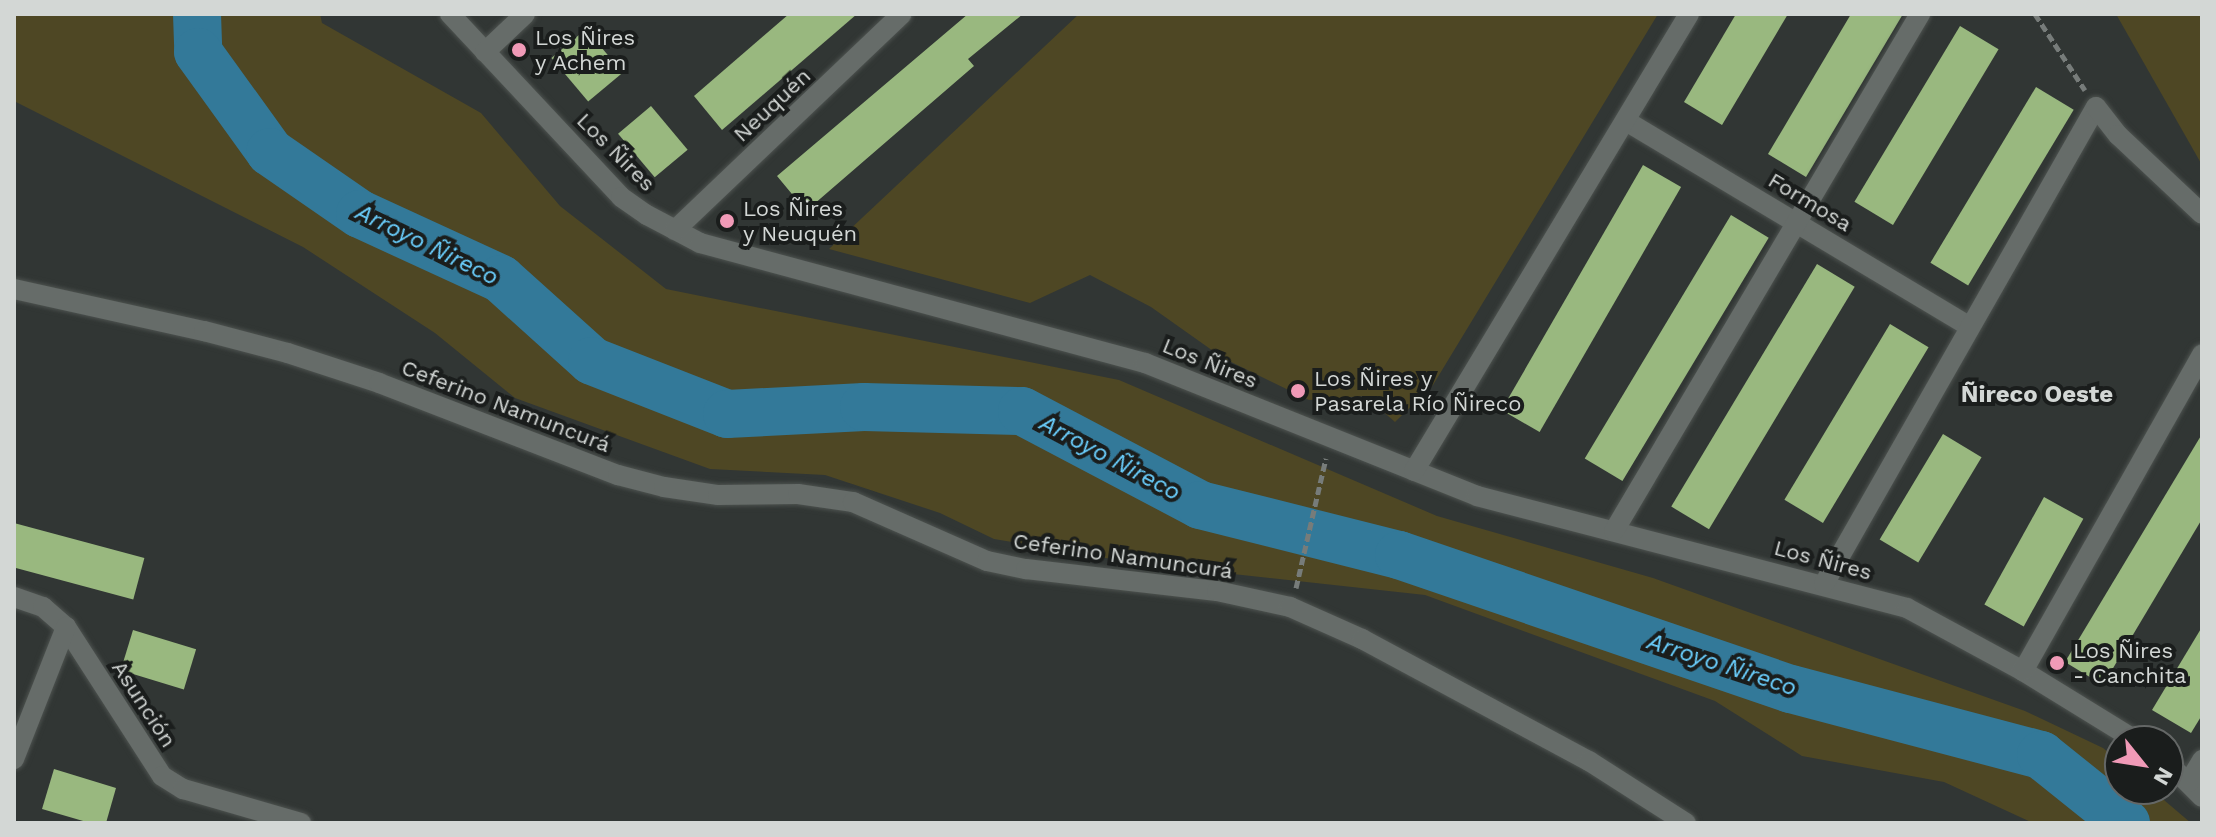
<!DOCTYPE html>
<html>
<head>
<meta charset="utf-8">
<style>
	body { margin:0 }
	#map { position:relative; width:2216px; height:837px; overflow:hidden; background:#313634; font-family:"Work Sans",sans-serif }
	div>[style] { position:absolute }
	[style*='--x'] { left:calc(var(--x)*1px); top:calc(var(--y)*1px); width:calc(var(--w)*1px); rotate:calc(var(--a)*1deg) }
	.green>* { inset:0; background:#4e4724 }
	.river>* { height:48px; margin:-24px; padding:0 24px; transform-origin:24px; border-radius:24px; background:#337999 }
	.building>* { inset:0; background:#99b87f; transform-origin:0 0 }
	.path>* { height:5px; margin-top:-2.5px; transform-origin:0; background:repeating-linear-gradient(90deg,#777c7a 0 8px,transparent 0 12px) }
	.roads { filter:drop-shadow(0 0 2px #4d524f) drop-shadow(0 0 2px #4d524f) }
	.minor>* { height:20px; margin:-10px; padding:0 10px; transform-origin:10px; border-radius:10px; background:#666c69 }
	.dots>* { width:22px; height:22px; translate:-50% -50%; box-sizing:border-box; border:4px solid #1a1d1c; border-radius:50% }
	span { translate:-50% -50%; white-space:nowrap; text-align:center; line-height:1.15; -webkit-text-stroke:8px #1a1d1c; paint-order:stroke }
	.poi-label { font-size:22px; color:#d3d7d5 }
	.left { translate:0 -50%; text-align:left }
	.street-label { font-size:22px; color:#d3d7d5 }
	.water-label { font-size:24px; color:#6bd0ff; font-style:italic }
	.neighbourhood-label { font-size:24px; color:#d3d7d5; font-weight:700 }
	.frame { position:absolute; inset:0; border:16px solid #d3d7d5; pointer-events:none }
	.north { position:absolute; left:2104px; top:725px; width:80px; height:80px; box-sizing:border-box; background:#1a1d1c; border:2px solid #646766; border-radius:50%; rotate:120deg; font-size:22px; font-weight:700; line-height:32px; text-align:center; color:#d3d7d5 }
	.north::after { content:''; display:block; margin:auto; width:28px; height:36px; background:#f09ab7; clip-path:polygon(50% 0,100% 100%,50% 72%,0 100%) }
</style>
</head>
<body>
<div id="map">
	<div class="green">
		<div style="clip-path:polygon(14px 14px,320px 14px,322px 23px,481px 113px,560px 206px,666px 289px,1119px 380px,1437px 516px,1653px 578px,2025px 711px,2103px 748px,2120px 762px,2120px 789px,2151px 789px,2191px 823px,2033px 823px,1944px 782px,1802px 756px,1715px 701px,1425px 595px,1141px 564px,994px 539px,940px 513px,825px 475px,710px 469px,515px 398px,435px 333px,303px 247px,14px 101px)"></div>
		<div style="clip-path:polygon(1079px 14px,1658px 14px,1433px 385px,1395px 422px,1365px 396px,1309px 400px,1223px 358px,1151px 307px,1090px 275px,1030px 303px,829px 249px)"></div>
		<div style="clip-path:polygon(2116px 14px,2202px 14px,2202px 165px)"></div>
	</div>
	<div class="river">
		<div style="--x:197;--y:14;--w:38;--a:88"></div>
		<div style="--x:198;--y:52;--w:123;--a:54.2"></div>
		<div style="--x:270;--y:152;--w:109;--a:34.6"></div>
		<div style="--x:360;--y:214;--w:155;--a:24.7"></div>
		<div style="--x:501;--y:279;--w:122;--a:42"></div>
		<div style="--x:592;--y:361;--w:145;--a:21.4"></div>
		<div style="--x:727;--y:414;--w:137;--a:-2.9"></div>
		<div style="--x:864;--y:407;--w:158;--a:1.5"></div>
		<div style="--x:1022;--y:411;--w:201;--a:27.8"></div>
		<div style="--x:1200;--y:505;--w:205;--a:14.1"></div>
		<div style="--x:1399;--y:555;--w:414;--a:18.9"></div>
		<div style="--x:1791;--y:689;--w:259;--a:14.8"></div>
		<div style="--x:2041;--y:755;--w:109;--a:38.7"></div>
	</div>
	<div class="building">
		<div style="clip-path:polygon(789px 14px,857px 14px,722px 130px,694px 96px)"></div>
		<div style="clip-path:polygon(968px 14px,1023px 14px,968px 59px,974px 66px,806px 211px,777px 176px)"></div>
		<div style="clip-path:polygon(1736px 14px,1788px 14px,1722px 125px,1684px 102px)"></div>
		<div style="clip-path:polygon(1851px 14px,1903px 14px,1806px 177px,1768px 154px)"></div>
		<div style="left:1960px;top:26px;width:45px;height:205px;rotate:31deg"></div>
		<div style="left:586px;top:29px;width:57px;height:45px;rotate:50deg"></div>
		<div style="left:2036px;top:87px;width:44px;height:205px;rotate:31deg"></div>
		<div style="left:651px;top:106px;width:57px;height:43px;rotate:50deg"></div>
		<div style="left:1643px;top:165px;width:44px;height:283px;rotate:30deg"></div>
		<div style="left:1731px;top:215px;width:44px;height:284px;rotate:31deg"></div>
		<div style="left:1817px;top:264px;width:44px;height:283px;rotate:31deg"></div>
		<div style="left:1890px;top:324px;width:45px;height:205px;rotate:31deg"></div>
		<div style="left:1943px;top:434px;width:45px;height:123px;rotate:31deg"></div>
		<div style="clip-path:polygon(2202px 434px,2202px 519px,2103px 685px,2065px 662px)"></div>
		<div style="left:2044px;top:497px;width:45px;height:123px;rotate:29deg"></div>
		<div style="left:14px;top:523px;width:135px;height:43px;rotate:15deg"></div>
		<div style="clip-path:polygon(2202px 627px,2202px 715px,2191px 733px,2152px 710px)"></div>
		<div style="left:133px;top:630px;width:66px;height:42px;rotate:17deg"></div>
		<div style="clip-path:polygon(54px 769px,116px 788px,106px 823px,90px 823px,42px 809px)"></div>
	</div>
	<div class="path">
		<div style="--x:2035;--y:14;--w:91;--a:56.7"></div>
		<div style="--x:1296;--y:588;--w:133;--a:-77"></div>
	</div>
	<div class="roads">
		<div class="minor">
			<div style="--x:450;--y:14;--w:250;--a:46.9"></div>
			<div style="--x:621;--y:197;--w:32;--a:35"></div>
			<div style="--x:647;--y:215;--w:60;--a:27.8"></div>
			<div style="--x:700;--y:243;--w:461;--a:15.1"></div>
			<div style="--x:1145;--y:363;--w:358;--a:21.8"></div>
			<div style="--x:1477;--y:496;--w:444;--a:14.6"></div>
			<div style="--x:1907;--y:608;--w:132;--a:28.5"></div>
			<div style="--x:2023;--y:671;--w:134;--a:31.6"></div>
			<div style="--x:485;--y:52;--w:55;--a:-43.5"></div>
			<div style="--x:1626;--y:121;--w:399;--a:30.9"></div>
			<div style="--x:675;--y:230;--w:313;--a:-43.6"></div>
			<div style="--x:14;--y:289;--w:195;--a:12.5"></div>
			<div style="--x:204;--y:331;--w:87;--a:14.7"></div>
			<div style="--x:288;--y:353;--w:96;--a:18.2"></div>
			<div style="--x:379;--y:383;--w:256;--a:21.1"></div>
			<div style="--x:618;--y:475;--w:48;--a:14.6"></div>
			<div style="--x:664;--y:487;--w:55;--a:8.4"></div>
			<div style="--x:718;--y:495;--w:80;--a:-0.7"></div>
			<div style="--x:798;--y:494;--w:56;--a:8.3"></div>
			<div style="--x:853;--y:502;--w:146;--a:23.8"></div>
			<div style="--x:987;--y:561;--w:40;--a:12"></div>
			<div style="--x:1026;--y:569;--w:192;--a:6.6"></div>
			<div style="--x:1217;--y:591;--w:75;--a:12.4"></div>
			<div style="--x:1290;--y:607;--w:79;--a:24"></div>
			<div style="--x:1362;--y:639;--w:258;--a:28.3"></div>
			<div style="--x:1589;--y:761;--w:115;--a:32.6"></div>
			<div style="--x:1414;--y:471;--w:533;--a:-58.96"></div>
			<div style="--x:1614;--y:531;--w:601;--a:-59.38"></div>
			<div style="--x:1824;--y:584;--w:549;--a:-60.31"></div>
			<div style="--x:2096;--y:107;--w:36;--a:52"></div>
			<div style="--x:2118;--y:135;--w:115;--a:43.2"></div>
			<div style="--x:14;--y:597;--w:31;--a:19"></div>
			<div style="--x:43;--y:607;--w:30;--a:41"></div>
			<div style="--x:66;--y:627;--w:177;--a:57.2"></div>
			<div style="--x:162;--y:776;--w:25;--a:32"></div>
			<div style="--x:183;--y:789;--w:123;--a:16.1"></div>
			<div style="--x:2023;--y:671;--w:364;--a:-60.5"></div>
			<div style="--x:14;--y:759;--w:142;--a:-68.5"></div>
			<div style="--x:2168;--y:763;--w:48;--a:45"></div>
			<div style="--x:2189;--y:782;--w:26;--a:-59"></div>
		</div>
	</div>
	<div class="dots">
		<div style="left:519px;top:50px;background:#f09ab7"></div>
		<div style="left:727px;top:221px;background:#f09ab7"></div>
		<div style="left:1298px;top:391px;background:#f09ab7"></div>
		<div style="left:2057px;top:663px;background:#f09ab7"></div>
	</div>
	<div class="poi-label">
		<span class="left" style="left:535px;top:50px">Los Ñires<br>y Achem</span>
		<span class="left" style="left:743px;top:221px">Los Ñires<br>y Neuquén</span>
		<span class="left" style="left:1314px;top:391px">Los Ñires y<br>Pasarela Río Ñireco</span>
		<span class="left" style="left:2073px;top:663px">Los Ñires<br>- Canchita</span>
	</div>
	<div class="street-label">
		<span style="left:772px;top:105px;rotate:-43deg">Neuquén</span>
		<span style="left:616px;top:152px;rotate:45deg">Los Ñires</span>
		<span style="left:1810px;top:202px;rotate:31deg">Formosa</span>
		<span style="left:1210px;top:363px;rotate:22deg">Los Ñires</span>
		<span style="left:506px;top:406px;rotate:21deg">Ceferino Namuncurá</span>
		<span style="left:1123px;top:556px;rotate:8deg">Ceferino Namuncurá</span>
		<span style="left:1823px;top:560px;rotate:15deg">Los Ñires</span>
		<span style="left:144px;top:704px;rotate:57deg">Asunción</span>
	</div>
	<div class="water-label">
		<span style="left:427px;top:245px;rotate:26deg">Arroyo Ñireco</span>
		<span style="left:1110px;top:458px;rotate:28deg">Arroyo Ñireco</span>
		<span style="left:1722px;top:665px;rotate:18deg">Arroyo Ñireco</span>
	</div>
	<div class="neighbourhood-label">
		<span style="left:2037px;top:395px">Ñireco Oeste</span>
	</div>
	<div class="frame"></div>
	<div class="north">N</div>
</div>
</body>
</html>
